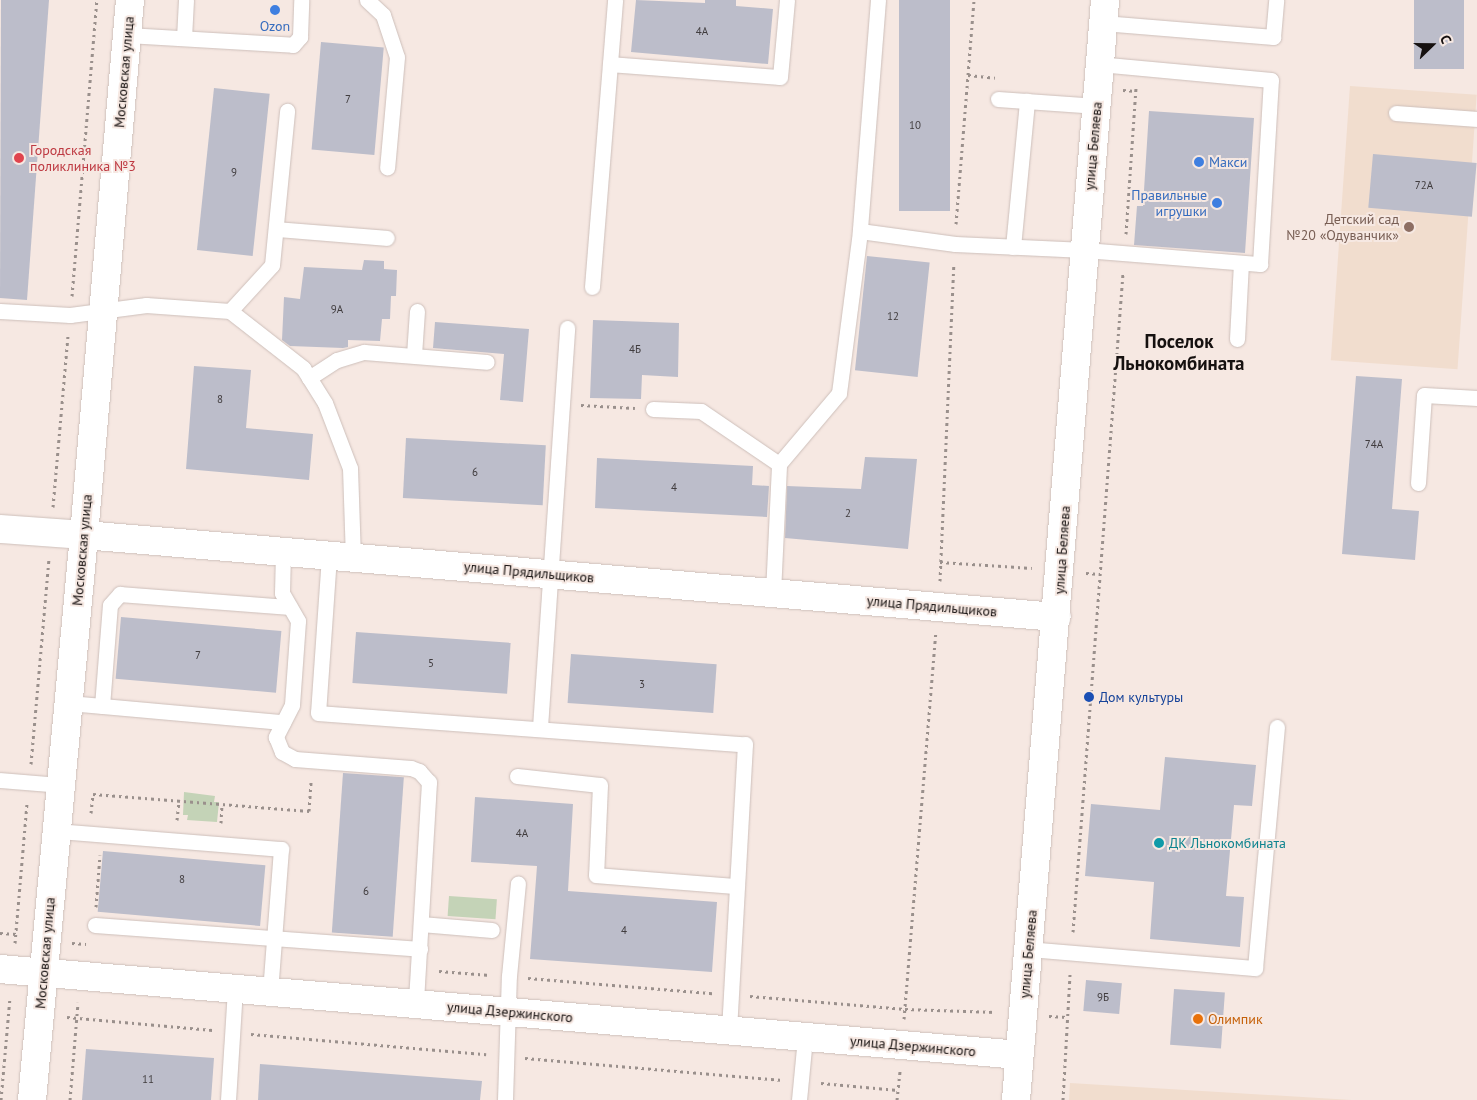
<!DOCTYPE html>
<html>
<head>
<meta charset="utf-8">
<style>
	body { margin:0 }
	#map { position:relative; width:1477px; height:1100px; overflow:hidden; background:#f6e8e2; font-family:"PT Sans",sans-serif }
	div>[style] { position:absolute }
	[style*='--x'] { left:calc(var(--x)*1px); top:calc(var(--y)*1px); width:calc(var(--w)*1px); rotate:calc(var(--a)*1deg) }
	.education>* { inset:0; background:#f1ddce; transform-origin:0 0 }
	.green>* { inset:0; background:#c4d3b7; transform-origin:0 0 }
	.building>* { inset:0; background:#bcbdca; transform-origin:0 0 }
	.path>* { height:3px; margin-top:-1.5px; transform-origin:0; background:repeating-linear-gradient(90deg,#9a908c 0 2.5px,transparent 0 6.5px) }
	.roads { filter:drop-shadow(0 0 1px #cdbfba) drop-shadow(0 0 1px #cdbfba) }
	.service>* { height:15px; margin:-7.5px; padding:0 7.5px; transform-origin:7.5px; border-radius:7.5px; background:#fff }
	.minor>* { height:28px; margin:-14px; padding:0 14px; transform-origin:14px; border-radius:14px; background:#fff }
	.tertiary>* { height:28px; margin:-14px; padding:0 14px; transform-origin:14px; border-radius:14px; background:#fff }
	.dots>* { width:14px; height:14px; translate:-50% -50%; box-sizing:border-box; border:2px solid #f6e8e2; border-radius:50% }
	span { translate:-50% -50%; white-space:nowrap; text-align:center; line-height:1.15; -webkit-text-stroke:4px #f6e8e2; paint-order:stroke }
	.number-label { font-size:11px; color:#403c3e }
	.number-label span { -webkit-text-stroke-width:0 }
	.shop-label { font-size:14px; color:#366cbe }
	.left { translate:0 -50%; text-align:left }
	.right { translate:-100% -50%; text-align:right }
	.street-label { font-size:14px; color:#161110 }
	.health-label { font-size:14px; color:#be3a42 }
	.education-label { font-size:14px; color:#785e54 }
	.transit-label { font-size:14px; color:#164399 }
	.culture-label { font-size:14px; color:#0d838f }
	.food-label { font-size:14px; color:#c56008 }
	.district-label { font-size:19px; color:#161110; font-weight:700 }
	.north { position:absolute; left:1407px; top:20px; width:50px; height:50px; -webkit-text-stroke:4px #f6e8e2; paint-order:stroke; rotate:68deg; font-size:14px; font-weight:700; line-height:20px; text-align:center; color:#161110 }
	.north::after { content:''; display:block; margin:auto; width:18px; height:22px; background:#161110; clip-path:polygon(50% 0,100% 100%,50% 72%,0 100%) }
</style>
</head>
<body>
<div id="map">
	<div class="education">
		<div style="left:1350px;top:86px;width:127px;height:275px;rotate:4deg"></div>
		<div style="clip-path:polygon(1070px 1083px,1352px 1100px,1069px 1100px)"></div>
	</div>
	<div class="green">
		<div style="clip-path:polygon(184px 792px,215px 796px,214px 802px,219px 802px,217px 822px,187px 820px,188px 815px,183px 815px)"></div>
		<div style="left:449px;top:896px;width:48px;height:20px;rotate:4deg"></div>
	</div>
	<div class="building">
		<div style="clip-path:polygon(1px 0,49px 0,27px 300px,0 298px)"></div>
		<div style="clip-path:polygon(636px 0,705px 3px,705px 0,736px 0,736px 6px,773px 9px,768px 64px,631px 52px)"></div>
		<div style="left:899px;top:0;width:51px;height:211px"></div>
		<div style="left:1414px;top:0;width:50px;height:69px"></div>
		<div style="left:321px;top:42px;width:63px;height:108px;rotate:5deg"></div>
		<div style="left:214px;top:88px;width:56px;height:163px;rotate:6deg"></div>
		<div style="clip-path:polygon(1149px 111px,1254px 118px,1245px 253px,1134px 245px,1137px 206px,1143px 206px)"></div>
		<div style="left:1373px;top:154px;width:104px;height:54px;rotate:5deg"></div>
		<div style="left:867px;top:256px;width:63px;height:115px;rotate:6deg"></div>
		<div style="clip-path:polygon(364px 260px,384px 261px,384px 269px,397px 270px,396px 296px,391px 296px,390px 319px,382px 319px,380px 341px,348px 340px,348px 347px,343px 348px,290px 346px,282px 340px,284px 297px,300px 299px,304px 267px,362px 270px)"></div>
		<div style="clip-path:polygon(593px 320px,679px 323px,678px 377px,642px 375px,641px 399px,590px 398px)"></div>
		<div style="clip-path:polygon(435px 322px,529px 329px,523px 402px,500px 400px,504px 354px,433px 348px)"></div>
		<div style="clip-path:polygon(194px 366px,251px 370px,246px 428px,313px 434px,309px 480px,186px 469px)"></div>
		<div style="clip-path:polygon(1356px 376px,1402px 379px,1392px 509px,1419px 511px,1415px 560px,1342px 554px)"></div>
		<div style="left:406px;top:438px;width:140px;height:60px;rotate:3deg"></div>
		<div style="clip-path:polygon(865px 457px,917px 459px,908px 549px,785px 538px,787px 486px,861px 489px)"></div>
		<div style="clip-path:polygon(597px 458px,753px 466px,752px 485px,769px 486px,767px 517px,595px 508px)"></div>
		<div style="left:121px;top:617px;width:161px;height:62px;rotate:5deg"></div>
		<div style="left:356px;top:632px;width:155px;height:51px;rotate:4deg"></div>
		<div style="left:571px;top:654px;width:146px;height:49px;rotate:4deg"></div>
		<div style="clip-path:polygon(1165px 757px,1256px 765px,1252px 806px,1234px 805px,1226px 896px,1244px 897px,1240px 947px,1150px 939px,1154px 882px,1085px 876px,1091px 804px,1160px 810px)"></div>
		<div style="left:343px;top:773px;width:61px;height:160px;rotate:4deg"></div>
		<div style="clip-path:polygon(475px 797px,573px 804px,568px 891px,717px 902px,712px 972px,530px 959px,537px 866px,471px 862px)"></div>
		<div style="left:103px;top:851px;width:163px;height:61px;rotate:5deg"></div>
		<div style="left:1086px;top:980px;width:36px;height:31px;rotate:5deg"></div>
		<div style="left:1174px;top:989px;width:51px;height:56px;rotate:4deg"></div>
		<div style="clip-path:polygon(86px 1049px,214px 1058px,211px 1100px,82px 1100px)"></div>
		<div style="clip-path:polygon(260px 1064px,482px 1081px,480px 1100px,258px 1100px)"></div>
	</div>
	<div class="path">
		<div style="--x:968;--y:75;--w:27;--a:6"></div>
		<div style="--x:1123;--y:90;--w:13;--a:4"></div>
		<div style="--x:956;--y:224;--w:225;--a:-85.4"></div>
		<div style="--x:1126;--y:234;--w:146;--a:-86.1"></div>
		<div style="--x:72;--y:296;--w:297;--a:-85.2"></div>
		<div style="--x:581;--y:405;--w:54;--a:3.2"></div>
		<div style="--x:53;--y:507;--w:174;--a:-85"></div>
		<div style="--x:940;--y:562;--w:92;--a:3.7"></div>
		<div style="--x:1086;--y:573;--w:14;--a:4"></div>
		<div style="--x:940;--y:581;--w:316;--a:-87.5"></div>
		<div style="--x:31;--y:764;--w:206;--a:-85"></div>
		<div style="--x:91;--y:813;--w:19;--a:-84"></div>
		<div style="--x:93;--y:794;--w:217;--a:4.5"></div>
		<div style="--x:309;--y:811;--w:32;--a:-86"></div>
		<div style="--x:177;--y:820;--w:20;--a:-84"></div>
		<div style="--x:221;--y:823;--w:19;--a:-87"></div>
		<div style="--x:96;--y:907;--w:52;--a:-85.6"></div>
		<div style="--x:1073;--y:932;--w:661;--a:-85.66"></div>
		<div style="--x:0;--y:933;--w:17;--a:3"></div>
		<div style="--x:15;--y:943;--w:141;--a:-85.1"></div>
		<div style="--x:72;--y:943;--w:14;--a:4"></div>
		<div style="--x:439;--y:971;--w:51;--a:4.5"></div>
		<div style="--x:528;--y:978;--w:185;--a:4.7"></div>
		<div style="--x:750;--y:996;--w:156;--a:4.8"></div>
		<div style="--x:905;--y:1009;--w:91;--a:1.9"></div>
		<div style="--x:1049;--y:1016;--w:18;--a:3"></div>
		<div style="--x:67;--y:1017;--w:146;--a:5.1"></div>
		<div style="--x:904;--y:1019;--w:388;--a:-85.3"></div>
		<div style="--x:251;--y:1034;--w:236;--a:4.9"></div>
		<div style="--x:525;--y:1058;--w:256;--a:4.9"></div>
		<div style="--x:821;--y:1083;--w:77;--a:5.2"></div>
		<div style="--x:1;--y:1100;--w:103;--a:-85"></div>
		<div style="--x:70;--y:1100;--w:98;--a:-85.3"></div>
		<div style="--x:897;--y:1100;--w:30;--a:-84"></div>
		<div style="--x:1063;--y:1100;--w:127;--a:-86.8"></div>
	</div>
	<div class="roads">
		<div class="service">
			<div style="--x:367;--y:0;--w:22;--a:43"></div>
			<div style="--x:383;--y:15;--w:44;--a:71.6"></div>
			<div style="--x:397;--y:57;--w:111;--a:95.1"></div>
			<div style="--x:878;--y:0;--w:232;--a:94.5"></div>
			<div style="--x:860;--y:231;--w:96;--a:7.8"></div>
			<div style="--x:955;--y:244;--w:130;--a:2.6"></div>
			<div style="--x:1085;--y:250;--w:176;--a:4.6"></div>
			<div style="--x:1260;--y:264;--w:184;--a:-86.6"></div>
			<div style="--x:1271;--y:80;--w:172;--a:-174.7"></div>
			<div style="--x:1103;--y:23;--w:171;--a:4.7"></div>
			<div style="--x:1273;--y:37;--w:37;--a:-85"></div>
			<div style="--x:127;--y:35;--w:166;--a:3.4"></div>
			<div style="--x:293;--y:45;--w:11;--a:-49"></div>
			<div style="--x:300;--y:37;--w:37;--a:-88"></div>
			<div style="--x:184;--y:38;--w:38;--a:-87"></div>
			<div style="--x:610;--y:64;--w:170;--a:4.4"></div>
			<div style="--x:780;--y:77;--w:77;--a:-84.8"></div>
			<div style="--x:998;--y:99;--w:99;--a:4"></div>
			<div style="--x:1396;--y:113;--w:81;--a:4.2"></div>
			<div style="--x:276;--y:229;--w:111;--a:4.6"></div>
			<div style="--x:1013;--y:247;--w:147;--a:-84.5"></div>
			<div style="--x:592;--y:287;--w:288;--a:-85.4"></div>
			<div style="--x:0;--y:311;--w:70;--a:3.3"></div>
			<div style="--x:70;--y:315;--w:77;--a:-7.5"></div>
			<div style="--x:146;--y:305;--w:84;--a:4.1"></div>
			<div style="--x:230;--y:311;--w:93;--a:38"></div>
			<div style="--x:303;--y:368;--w:41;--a:57.8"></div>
			<div style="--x:325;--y:403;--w:70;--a:69"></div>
			<div style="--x:350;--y:468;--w:90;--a:88.1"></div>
			<div style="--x:230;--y:311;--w:62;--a:-47.6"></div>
			<div style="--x:272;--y:265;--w:155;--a:-84.4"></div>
			<div style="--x:1237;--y:339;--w:76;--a:-87"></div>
			<div style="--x:414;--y:355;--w:44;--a:-86.1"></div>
			<div style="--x:309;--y:378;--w:33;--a:-33"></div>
			<div style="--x:337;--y:360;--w:28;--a:-17"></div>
			<div style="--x:364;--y:352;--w:123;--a:4.6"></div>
			<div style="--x:653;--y:409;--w:48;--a:2.4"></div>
			<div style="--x:701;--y:411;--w:94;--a:34.2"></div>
			<div style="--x:1418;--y:483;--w:88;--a:-86.1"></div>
			<div style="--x:1424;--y:395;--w:53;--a:3.2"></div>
			<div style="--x:283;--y:552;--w:41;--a:91.4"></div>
			<div style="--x:282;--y:593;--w:32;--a:60"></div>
			<div style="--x:298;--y:621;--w:84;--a:94.1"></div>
			<div style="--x:292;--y:705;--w:36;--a:117"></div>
			<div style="--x:276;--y:737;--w:16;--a:68"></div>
			<div style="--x:282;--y:752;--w:15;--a:28"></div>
			<div style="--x:295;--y:759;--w:116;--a:4.4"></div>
			<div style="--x:411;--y:768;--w:9;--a:21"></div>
			<div style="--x:419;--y:771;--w:15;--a:48"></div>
			<div style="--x:429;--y:782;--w:222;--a:93.4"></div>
			<div style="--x:329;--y:556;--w:157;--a:94"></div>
			<div style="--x:318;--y:713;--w:428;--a:4.2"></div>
			<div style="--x:745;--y:744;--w:287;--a:93.2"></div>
			<div style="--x:773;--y:593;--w:129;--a:-87.3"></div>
			<div style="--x:779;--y:464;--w:93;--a:-49.8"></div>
			<div style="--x:839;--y:393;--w:163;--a:-82.6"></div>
			<div style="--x:68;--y:703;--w:216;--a:5.1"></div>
			<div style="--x:102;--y:706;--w:101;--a:-85.5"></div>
			<div style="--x:110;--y:605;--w:15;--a:-48"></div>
			<div style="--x:120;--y:594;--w:170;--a:4.4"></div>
			<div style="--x:540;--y:727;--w:400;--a:-86.1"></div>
			<div style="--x:517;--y:776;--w:83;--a:6.2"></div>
			<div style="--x:600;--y:785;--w:90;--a:92.5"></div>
			<div style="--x:596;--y:875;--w:141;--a:4.5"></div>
			<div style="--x:0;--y:780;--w:61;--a:4.7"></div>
			<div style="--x:57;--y:831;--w:225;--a:4.6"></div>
			<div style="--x:281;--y:849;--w:142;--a:94.4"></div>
			<div style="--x:421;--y:924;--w:71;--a:4.8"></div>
			<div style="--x:95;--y:925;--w:326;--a:4.2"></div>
			<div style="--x:1028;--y:949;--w:228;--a:4.8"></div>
			<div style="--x:1255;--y:968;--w:242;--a:-84.8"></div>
			<div style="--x:228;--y:1100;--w:112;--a:-86.4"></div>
			<div style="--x:505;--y:1100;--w:124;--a:-88.2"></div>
			<div style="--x:509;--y:976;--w:93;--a:-84.5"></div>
			<div style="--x:799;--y:1100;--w:62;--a:-84.5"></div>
		</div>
		<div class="minor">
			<div style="--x:0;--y:529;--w:84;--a:4.1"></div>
			<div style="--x:84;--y:535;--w:537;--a:-85.09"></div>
		</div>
		<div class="tertiary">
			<div style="--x:0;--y:969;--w:1023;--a:4.82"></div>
			<div style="--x:32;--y:1100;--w:567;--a:-84.74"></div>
			<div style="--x:84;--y:535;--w:976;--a:4.82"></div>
			<div style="--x:1016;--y:1100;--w:1104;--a:-85.37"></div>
		</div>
	</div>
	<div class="dots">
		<div style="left:275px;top:10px;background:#3f7fe0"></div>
		<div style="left:19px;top:158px;background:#e0444e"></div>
		<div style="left:1199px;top:162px;background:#3f7fe0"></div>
		<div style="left:1217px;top:203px;background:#3f7fe0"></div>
		<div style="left:1409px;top:227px;background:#8d6e63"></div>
		<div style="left:1089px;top:697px;background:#1a4fb4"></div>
		<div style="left:1159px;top:843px;background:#0f9aa8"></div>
		<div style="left:1198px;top:1019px;background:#e8710a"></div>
	</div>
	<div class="number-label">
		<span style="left:702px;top:31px">4А</span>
		<span style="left:348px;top:99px">7</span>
		<span style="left:915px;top:125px">10</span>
		<span style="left:234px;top:172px">9</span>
		<span style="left:1424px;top:185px">72А</span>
		<span style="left:337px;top:309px">9А</span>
		<span style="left:893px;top:316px">12</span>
		<span style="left:635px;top:349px">4Б</span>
		<span style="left:220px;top:399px">8</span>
		<span style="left:1374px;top:444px">74А</span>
		<span style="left:475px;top:472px">6</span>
		<span style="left:674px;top:487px">4</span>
		<span style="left:848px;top:513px">2</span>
		<span style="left:198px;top:655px">7</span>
		<span style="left:431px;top:663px">5</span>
		<span style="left:642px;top:684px">3</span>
		<span style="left:522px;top:833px">4А</span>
		<span style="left:182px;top:879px">8</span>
		<span style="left:366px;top:891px">6</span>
		<span style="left:624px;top:930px">4</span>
		<span style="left:1103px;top:997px">9Б</span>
		<span style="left:148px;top:1079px">11</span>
	</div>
	<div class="shop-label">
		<span style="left:275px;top:26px">Ozon</span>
		<span class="left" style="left:1209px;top:162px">Макси</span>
		<span class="right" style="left:1207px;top:203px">Правильные<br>игрушки</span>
	</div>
	<div class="street-label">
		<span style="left:124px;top:72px;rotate:-85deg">Московская улица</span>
		<span style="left:1093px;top:146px;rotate:-85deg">улица Беляева</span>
		<span style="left:82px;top:550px;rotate:-85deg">Московская улица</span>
		<span style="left:1062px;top:550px;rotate:-86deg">улица Беляева</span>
		<span style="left:529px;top:572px;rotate:5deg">улица Прядильщиков</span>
		<span style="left:932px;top:606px;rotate:5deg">улица Прядильщиков</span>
		<span style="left:45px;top:953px;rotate:-85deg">Московская улица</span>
		<span style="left:1028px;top:954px;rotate:-85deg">улица Беляева</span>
		<span style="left:510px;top:1012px;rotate:5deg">улица Дзержинского</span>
		<span style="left:913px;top:1046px;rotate:5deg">улица Дзержинского</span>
	</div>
	<div class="health-label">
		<span class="left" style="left:30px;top:158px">Городская<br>поликлиника №3</span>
	</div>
	<div class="education-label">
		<span class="right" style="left:1399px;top:227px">Детский сад<br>№20 «Одуванчик»</span>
	</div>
	<div class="transit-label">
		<span class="left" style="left:1099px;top:697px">Дом культуры</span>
	</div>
	<div class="culture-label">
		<span class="left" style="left:1169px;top:843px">ДК Льнокомбината</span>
	</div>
	<div class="food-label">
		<span class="left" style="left:1208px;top:1019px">Олимпик</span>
	</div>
	<div class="district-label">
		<span style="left:1179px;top:353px">Поселок<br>Льнокомбината</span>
	</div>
	<div class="north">С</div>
</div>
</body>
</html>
